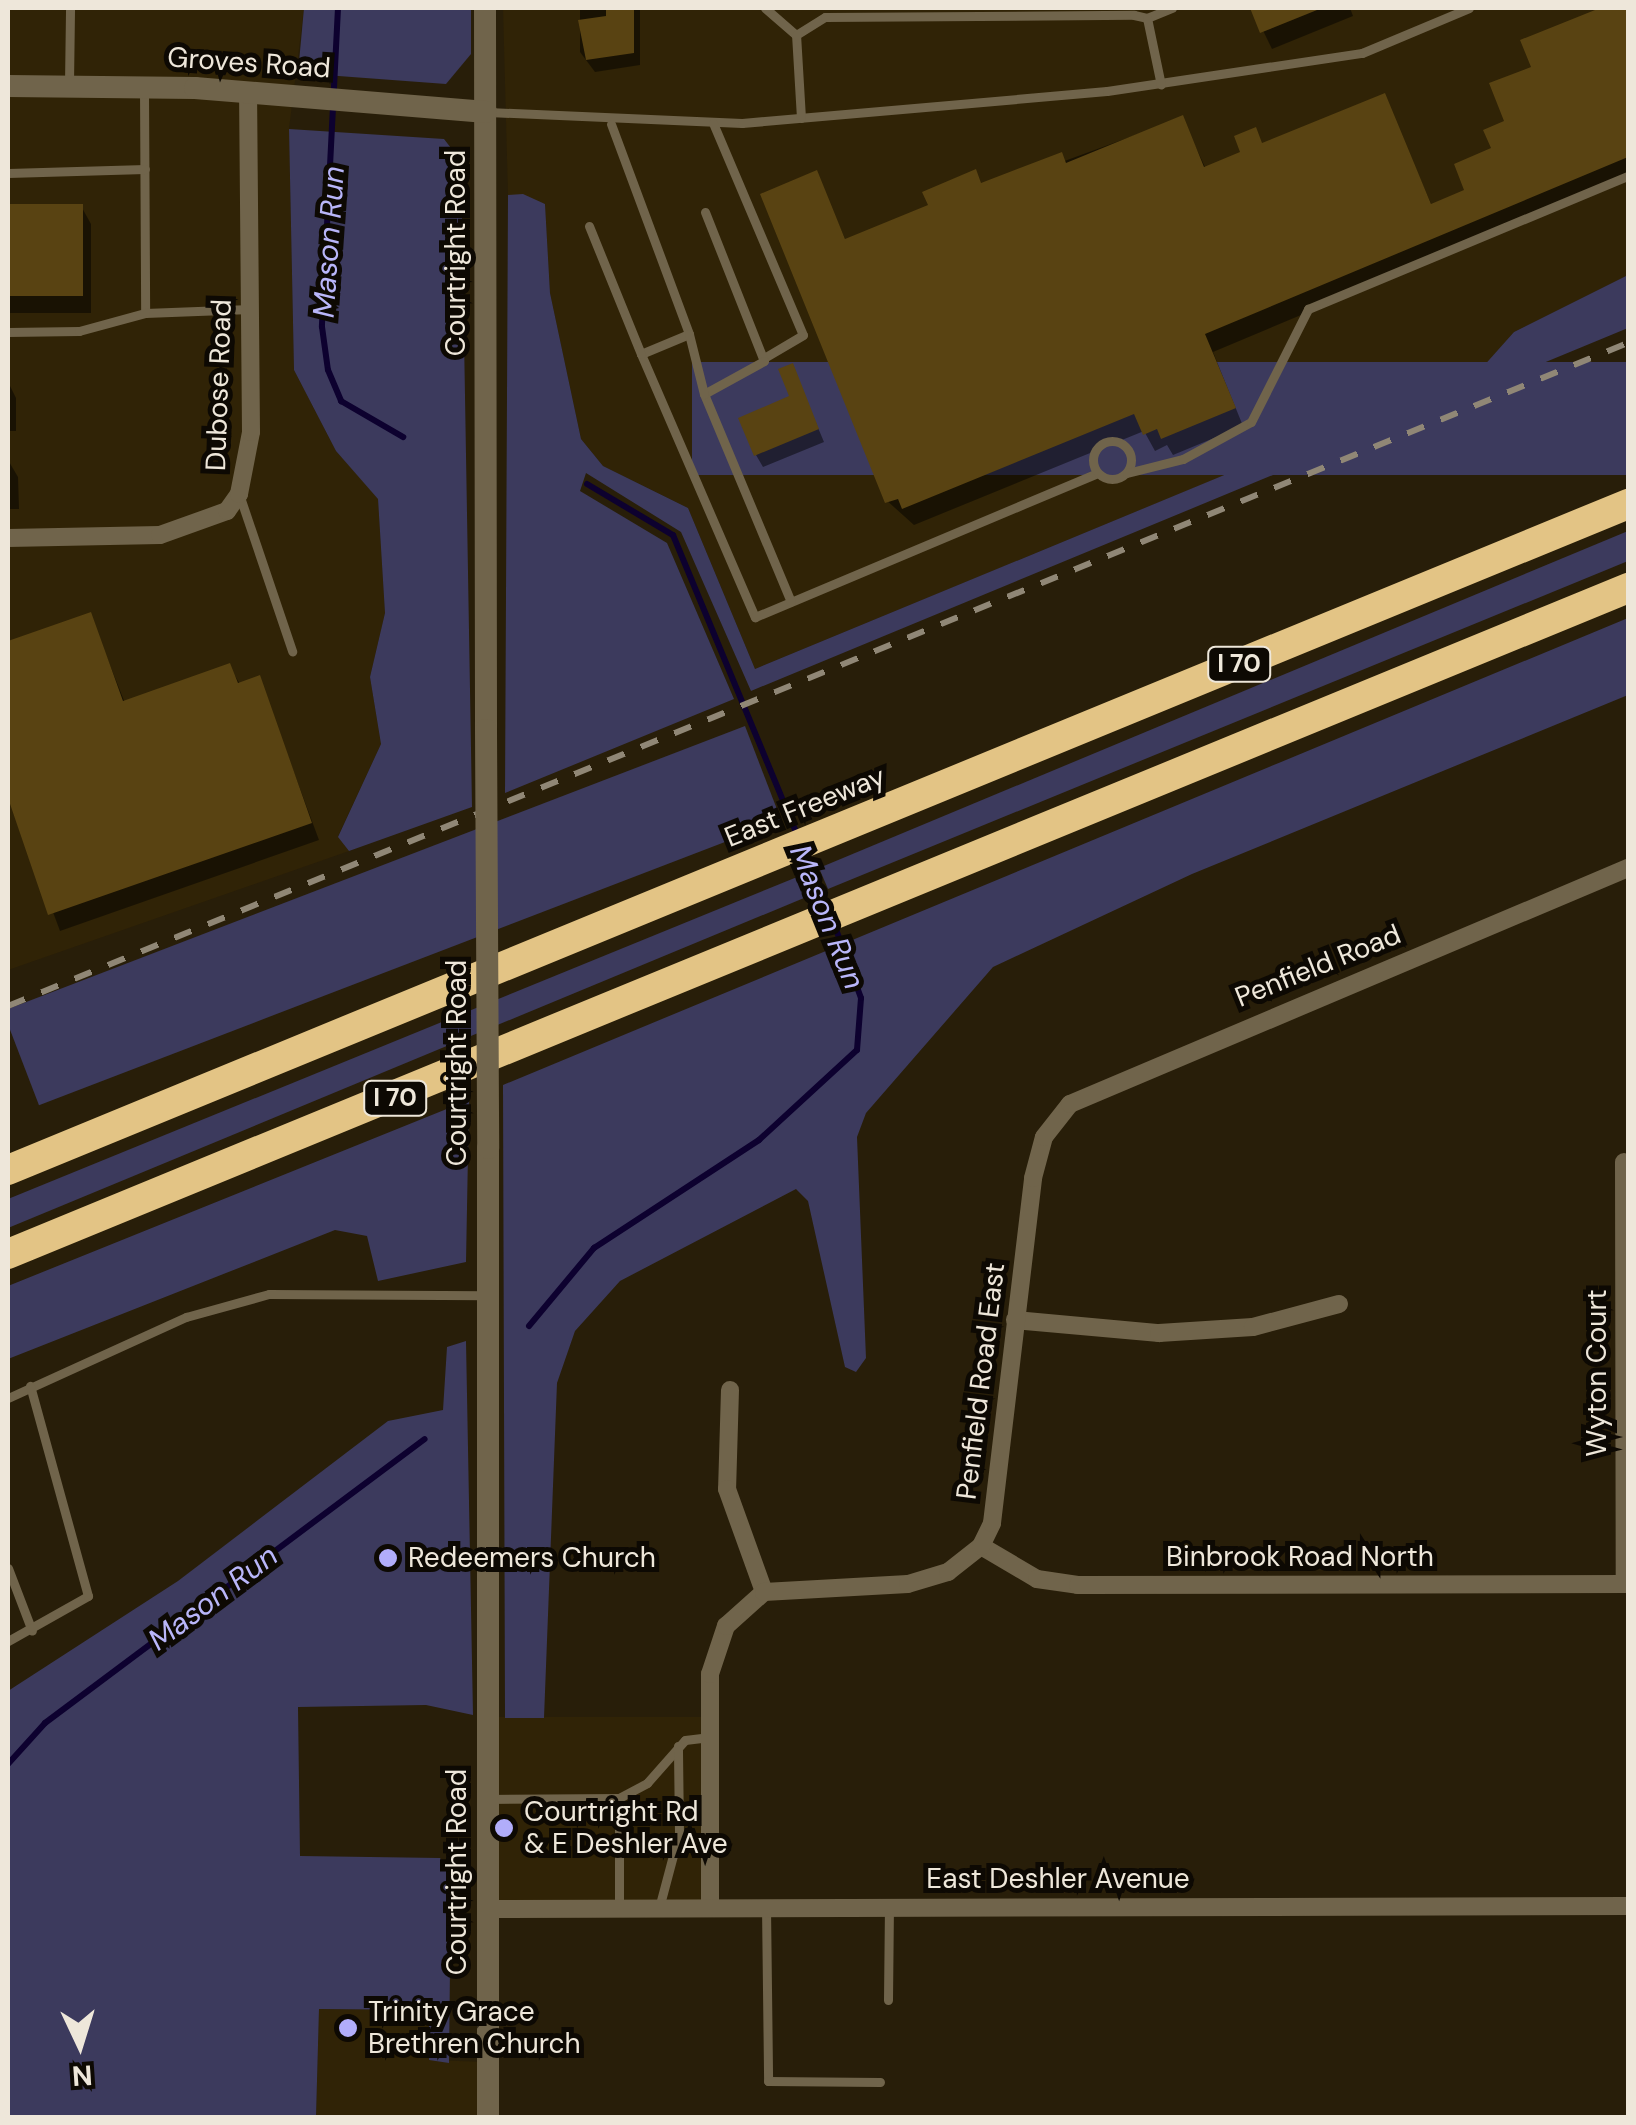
<!DOCTYPE html>
<html>
<head>
<meta charset="utf-8">
<style>
	body { margin:0 }
	#map { position:relative; width:1636px; height:2125px; overflow:hidden; background:#281e09; font-family:"DM Sans",sans-serif }
	div>[style] { position:absolute }
	[style*='--x'] { left:calc(var(--x)*1px); top:calc(var(--y)*1px); width:calc(var(--w)*1px); rotate:calc(var(--a)*1deg) }
	.built>* { inset:0; background:#302306; transform-origin:0 0 }
	.green>* { inset:0; background:#3c3a5d; transform-origin:0 0 }
	.shadow>* { inset:0; background:#0007 }
	.stream>* { height:6px; margin:-3px; padding:0 3px; transform-origin:3px; border-radius:3px; background:#0d012f }
	.building>* { inset:0; background:#594312; transform-origin:0 0 }
	.service>* { height:9px; margin:-4.5px; padding:0 4.5px; transform-origin:4.5px; border-radius:4.5px; background:#70644b }
	.service>.ring { margin:-4.5px; padding:0; box-sizing:content-box; background:none; border:9px solid #70644b; border-radius:50% }
	.minor>* { height:18px; margin:-9px; padding:0 9px; transform-origin:9px; border-radius:9px; background:#70644b }
	.tertiary>* { height:22px; margin:-11px; padding:0 11px; transform-origin:11px; border-radius:11px; background:#70644b }
	.motorway>* { height:30px; margin:-15px; padding:0 15px; transform-origin:15px; border-radius:15px; background:#e3c485 }
	.rail>* { height:6px; margin-top:-3px; transform-origin:0; background:repeating-linear-gradient(90deg,#908776 0 18px,transparent 0 36px) }
	.tertiary-bridge>* { height:22px; margin:-11px; padding:0 11px; transform-origin:11px; border-radius:11px; background:#70644b }
	.dots>* { width:28px; height:28px; translate:-50% -50%; box-sizing:border-box; border:5px solid #0d0903; border-radius:50% }
	span { translate:-50% -50%; white-space:nowrap; text-align:center; line-height:1.15; -webkit-text-stroke:10px #0d0903; paint-order:stroke }
	.shield-label span { padding:2px 8px; background:#0d0903; border:2px solid; border-radius:8px; -webkit-text-stroke-width:0 }
	.shield-label { font-size:25px; color:#eee7da; font-weight:700 }
	.street-label { font-size:28px; color:#eee7da }
	.poi-label { font-size:28px; color:#eee7da }
	.left { translate:0 -50%; text-align:left }
	.water-label { font-size:30px; color:#b9b6f9; font-style:italic }
	.frame { position:absolute; inset:0; border:10px solid #eee7da; pointer-events:none }
	.north { position:absolute; left:30px; top:1995px; width:100px; height:100px; -webkit-text-stroke:8px #0d0903; paint-order:stroke; rotate:176deg; font-size:28px; font-weight:700; line-height:40px; text-align:center; color:#eee7da }
	.north::after { content:''; display:block; margin:auto; width:35px; height:45px; background:#eee7da; clip-path:polygon(50% 0,100% 100%,50% 72%,0 100%) }
</style>
</head>
<body>
<div id="map">
	<div class="built">
		<div style="clip-path:polygon(8px 8px,304px 8px,289px 129px,294px 370px,336px 451px,378px 498px,385px 613px,370px 677px,381px 744px,338px 836px,349px 851px,8px 970px)"></div>
		<div style="clip-path:polygon(503px 8px,1628px 8px,1628px 275px,1514px 332px,1482px 369px,755px 669px,688px 508px,603px 466px,581px 439px,550px 293px,545px 204px,508px 195px)"></div>
		<div style="left:711px;top:1717px;width:189px;height:223px;rotate:90deg"></div>
		<div style="clip-path:polygon(319px 2009px,429px 2010px,430px 2060px,486px 2062px,486px 2117px,316px 2118px)"></div>
	</div>
	<div class="green">
		<div style="clip-path:polygon(304px 8px,471px 8px,471px 54px,446px 84px,298px 73px)"></div>
		<div style="clip-path:polygon(289px 129px,444px 139px,461px 161px,472px 807px,349px 851px,338px 837px,381px 744px,370px 677px,385px 613px,378px 499px,336px 451px,294px 370px)"></div>
		<div style="clip-path:polygon(523px 194px,545px 204px,550px 293px,581px 439px,603px 466px,688px 508px,755px 669px,1481px 369px,1514px 332px,1628px 275px,1628px 328px,751px 691px,681px 532px,586px 473px,580px 491px,667px 543px,734px 699px,505px 793px,508px 195px)"></div>
		<div style="left:1628px;top:362px;width:113px;height:936px;rotate:90deg"></div>
		<div style="clip-path:polygon(1628px 531px,1628px 561px,828px 889px,819px 868px)"></div>
		<div style="clip-path:polygon(1628px 618px,1628px 695px,1192px 874px,993px 967px,866px 1113px,857px 1137px,866px 1358px,856px 1372px,845px 1367px,808px 1201px,796px 1189px,620px 1281px,575px 1331px,557px 1383px,544px 1718px,505px 1718px,503px 1085px)"></div>
		<div style="left:745px;top:726px;width:101px;height:795px;rotate:69deg"></div>
		<div style="clip-path:polygon(807px 873px,816px 893px,8px 1228px,8px 1199px)"></div>
		<div style="clip-path:polygon(469px 1100px,466px 1262px,378px 1281px,367px 1236px,335px 1230px,8px 1359px,8px 1286px)"></div>
		<div style="clip-path:polygon(466px 1341px,473px 1715px,426px 1705px,298px 1707px,300px 1856px,440px 1858px,451px 1874px,449px 2063px,429px 2060px,429px 2010px,319px 2009px,316px 2117px,8px 2117px,8px 1691px,178px 1581px,388px 1421px,443px 1410px,447px 1347px)"></div>
	</div>
	<div class="shadow">
		<div style="clip-path:polygon(580px 8px,640px 8px,640px 65px,595px 72px,580px 52px)"></div>
		<div style="clip-path:polygon(1252px 8px,1350px 8px,1353px 16px,1272px 49px)"></div>
		<div style="clip-path:polygon(1606px 8px,1628px 8px,1628px 178px,1213px 352px,1243px 426px,1173px 455px,1167px 445px,1155px 451px,1144px 431px,914px 525px,885px 499px,763px 195px,816px 173px,846px 241px,1182px 118px,1206px 169px,1384px 96px,1432px 206px,1468px 192px,1494px 150px,1535px 68px,1524px 41px)"></div>
		<div style="clip-path:polygon(8px 206px,81px 206px,91px 224px,91px 313px,8px 313px)"></div>
		<div style="clip-path:polygon(792px 366px,824px 442px,763px 467px,756px 455px,793px 398px)"></div>
		<div style="clip-path:polygon(8px 382px,16px 398px,16px 431px,8px 431px)"></div>
		<div style="clip-path:polygon(8px 460px,18px 477px,19px 509px,8px 509px)"></div>
		<div style="clip-path:polygon(90px 615px,125px 703px,229px 666px,240px 684px,259px 678px,319px 840px,60px 931px,8px 791px,8px 643px)"></div>
	</div>
	<div class="stream">
		<div style="--x:338;--y:8;--w:319;--a:92.9"></div>
		<div style="--x:322;--y:327;--w:43;--a:82.1"></div>
		<div style="--x:328;--y:370;--w:34;--a:67"></div>
		<div style="--x:341;--y:401;--w:72;--a:30.1"></div>
		<div style="--x:587;--y:484;--w:100;--a:30.7"></div>
		<div style="--x:673;--y:535;--w:324;--a:67.5"></div>
		<div style="--x:804;--y:850;--w:63;--a:67.5"></div>
		<div style="--x:529;--y:1326;--w:102;--a:-50.2"></div>
		<div style="--x:594;--y:1248;--w:197;--a:-33.2"></div>
		<div style="--x:759;--y:1140;--w:133;--a:-42.6"></div>
		<div style="--x:857;--y:1050;--w:52;--a:-85.6"></div>
		<div style="--x:861;--y:998;--w:79;--a:-110"></div>
		<div style="--x:8;--y:1764;--w:55;--a:-47.9"></div>
		<div style="--x:45;--y:1723;--w:474;--a:-36.8"></div>
	</div>
	<div class="building">
		<div style="clip-path:polygon(606px 8px,634px 8px,634px 53px,586px 60px,578px 20px,606px 16px)"></div>
		<div style="clip-path:polygon(1250px 8px,1322px 8px,1260px 33px)"></div>
		<div style="clip-path:polygon(1600px 8px,1628px 8px,1628px 157px,1205px 334px,1236px 408px,1161px 439px,1157px 429px,1143px 435px,1134px 414px,902px 509px,898px 499px,885px 503px,760px 194px,817px 170px,845px 239px,928px 205px,922px 192px,976px 169px,981px 183px,1062px 152px,1066px 163px,1183px 115px,1204px 167px,1240px 152px,1234px 136px,1256px 127px,1262px 143px,1385px 93px,1431px 204px,1464px 190px,1454px 164px,1491px 148px,1483px 130px,1504px 121px,1489px 83px,1531px 67px,1520px 40px)"></div>
		<div style="left:8px;top:204px;width:75px;height:92px"></div>
		<div style="clip-path:polygon(793px 363px,819px 429px,754px 456px,738px 418px,789px 396px,778px 369px)"></div>
		<div style="clip-path:polygon(91px 612px,123px 701px,230px 663px,238px 683px,260px 675px,312px 823px,48px 915px,8px 798px,8px 641px)"></div>
	</div>
	<div class="service">
		<div style="--x:765;--y:8;--w:41;--a:41.1"></div>
		<div style="--x:1147;--y:18;--w:27;--a:-22"></div>
		<div style="--x:69;--y:83;--w:75;--a:-89.2"></div>
		<div style="--x:144;--y:90;--w:223;--a:89.7"></div>
		<div style="--x:145;--y:313;--w:105;--a:-2.2"></div>
		<div style="--x:488;--y:112;--w:254;--a:2.5"></div>
		<div style="--x:742;--y:123;--w:366;--a:-5"></div>
		<div style="--x:1107;--y:91;--w:258;--a:-8.5"></div>
		<div style="--x:1362;--y:53;--w:116;--a:-22.8"></div>
		<div style="--x:801;--y:118;--w:83;--a:-93.4"></div>
		<div style="--x:796;--y:35;--w:34;--a:-32"></div>
		<div style="--x:825;--y:17;--w:309;--a:-0.4"></div>
		<div style="--x:1134;--y:15;--w:13;--a:13"></div>
		<div style="--x:1147;--y:18;--w:68;--a:78.2"></div>
		<div style="--x:713;--y:123;--w:230;--a:67"></div>
		<div style="--x:803;--y:335;--w:45;--a:149.5"></div>
		<div style="--x:611;--y:124;--w:224;--a:69.6"></div>
		<div style="--x:689;--y:334;--w:52;--a:157.4"></div>
		<div style="--x:641;--y:354;--w:287;--a:66.6"></div>
		<div style="--x:755;--y:617;--w:371;--a:-22.8"></div>
		<div style="--x:8;--y:173;--w:137;--a:-1.7"></div>
		<div style="--x:705;--y:212;--w:160;--a:68.4"></div>
		<div style="--x:764;--y:361;--w:68;--a:151.2"></div>
		<div style="--x:704;--y:394;--w:225;--a:67.3"></div>
		<div style="--x:589;--y:226;--w:138;--a:67.9"></div>
		<div style="--x:8;--y:332;--w:71;--a:-0.8"></div>
		<div style="--x:79;--y:331;--w:68;--a:-15.3"></div>
		<div style="--x:689;--y:334;--w:62;--a:76"></div>
		<div class="ring" style="left:1093px;top:441px;width:29px;height:29px"></div>
		<div style="--x:1127;--y:473;--w:58;--a:-14"></div>
		<div style="--x:1183;--y:459;--w:77;--a:-28.6"></div>
		<div style="--x:1251;--y:422;--w:127;--a:-63.2"></div>
		<div style="--x:1308;--y:309;--w:347;--a:-22.6"></div>
		<div style="--x:240;--y:497;--w:163;--a:71.3"></div>
		<div style="--x:8;--y:1398;--w:196;--a:-24.5"></div>
		<div style="--x:186;--y:1317;--w:86;--a:-15.5"></div>
		<div style="--x:269;--y:1294;--w:216;--a:0.3"></div>
		<div style="--x:8;--y:1568;--w:67;--a:69.1"></div>
		<div style="--x:8;--y:1641;--w:92;--a:-29.4"></div>
		<div style="--x:88;--y:1596;--w:218;--a:-105.4"></div>
		<div style="--x:619;--y:1798;--w:32;--a:-28"></div>
		<div style="--x:647;--y:1783;--w:57;--a:-48.5"></div>
		<div style="--x:685;--y:1740;--w:25;--a:-7"></div>
		<div style="--x:487;--y:1799;--w:132;--a:-0.4"></div>
		<div style="--x:619;--y:1798;--w:110;--a:90"></div>
		<div style="--x:766;--y:1907;--w:174;--a:89.3"></div>
		<div style="--x:768;--y:2081;--w:112;--a:0.5"></div>
		<div style="--x:659;--y:1908;--w:78;--a:-75.1"></div>
		<div style="--x:679;--y:1833;--w:87;--a:-90.7"></div>
		<div style="--x:888;--y:2000;--w:93;--a:-89.4"></div>
	</div>
	<div class="minor">
		<div style="--x:8;--y:538;--w:152;--a:-1.1"></div>
		<div style="--x:160;--y:535;--w:71;--a:-19.7"></div>
		<div style="--x:227;--y:511;--w:21;--a:-55"></div>
		<div style="--x:239;--y:494;--w:63;--a:-79"></div>
		<div style="--x:251;--y:432;--w:341;--a:-90.5"></div>
		<div style="--x:1624;--y:1162;--w:422;--a:89.9"></div>
		<div style="--x:1015;--y:1320;--w:145;--a:5.2"></div>
		<div style="--x:1159;--y:1333;--w:94;--a:-3.7"></div>
		<div style="--x:1253;--y:1327;--w:89;--a:-15"></div>
		<div style="--x:730;--y:1390;--w:99;--a:91.7"></div>
		<div style="--x:727;--y:1489;--w:109;--a:70.2"></div>
		<div style="--x:981;--y:1546;--w:65;--a:30.5"></div>
		<div style="--x:1037;--y:1579;--w:41;--a:8.3"></div>
		<div style="--x:1078;--y:1585;--w:550;--a:-0.1"></div>
		<div style="--x:710;--y:1907;--w:233;--a:-90"></div>
		<div style="--x:710;--y:1674;--w:51;--a:-71.6"></div>
		<div style="--x:726;--y:1626;--w:51;--a:-41.8"></div>
		<div style="--x:764;--y:1592;--w:144;--a:-3.2"></div>
		<div style="--x:908;--y:1584;--w:42;--a:-16.7"></div>
		<div style="--x:948;--y:1572;--w:42;--a:-38.2"></div>
		<div style="--x:981;--y:1546;--w:25;--a:-64"></div>
		<div style="--x:992;--y:1523;--w:347;--a:-83.2"></div>
		<div style="--x:1033;--y:1178;--w:42;--a:-75"></div>
		<div style="--x:1044;--y:1137;--w:42;--a:-51.8"></div>
		<div style="--x:1070;--y:1104;--w:606;--a:-22.93"></div>
		<div style="--x:487;--y:1909;--w:1141;--a:-0.15"></div>
	</div>
	<div class="tertiary">
		<div style="--x:485;--y:8;--w:722;--a:89.92"></div>
		<div style="--x:8;--y:86;--w:187;--a:0.6"></div>
		<div style="--x:195;--y:88;--w:292;--a:4.7"></div>
		<div style="--x:488;--y:2118;--w:970;--a:-90"></div>
	</div>
	<div class="motorway">
		<div style="--x:8;--y:1170;--w:1752;--a:-22.35"></div>
		<div style="--x:8;--y:1254;--w:1752;--a:-22.35"></div>
	</div>
	<div class="rail">
		<div style="--x:8;--y:1006;--w:1750;--a:-22.26"></div>
	</div>
	<div class="tertiary-bridge">
		<div style="--x:486;--y:730;--w:418;--a:89.7"></div>
	</div>
	<div class="dots">
		<div style="left:388px;top:1558px;background:#b1adfa"></div>
		<div style="left:504px;top:1828px;background:#b1adfa"></div>
		<div style="left:348px;top:2028px;background:#b1adfa"></div>
	</div>
	<div class="shield-label">
		<span style="left:1239px;top:664px">I 70</span>
		<span style="left:395px;top:1098px">I 70</span>
	</div>
	<div class="street-label">
		<span style="left:249px;top:63px;rotate:4deg">Groves Road</span>
		<span style="left:456px;top:253px;rotate:-90deg">Courtright Road</span>
		<span style="left:219px;top:385px;rotate:-88deg">Dubose Road</span>
		<span style="left:805px;top:807px;rotate:-22deg">East Freeway</span>
		<span style="left:1318px;top:966px;rotate:-22deg">Penfield Road</span>
		<span style="left:457px;top:1063px;rotate:-90deg">Courtright Road</span>
		<span style="left:1597px;top:1373px;rotate:-90deg">Wyton Court</span>
		<span style="left:981px;top:1381px;rotate:-83deg">Penfield Road East</span>
		<span style="left:1300px;top:1557px">Binbrook Road North</span>
		<span style="left:457px;top:1872px;rotate:-90deg">Courtright Road</span>
		<span style="left:1058px;top:1879px">East Deshler Avenue</span>
	</div>
	<div class="poi-label">
		<span class="left" style="left:408px;top:1558px">Redeemers Church</span>
		<span class="left" style="left:524px;top:1828px">Courtright Rd<br>&amp; E Deshler Ave</span>
		<span class="left" style="left:368px;top:2028px">Trinity Grace<br>Brethren Church</span>
	</div>
	<div class="water-label">
		<span style="left:329px;top:242px;rotate:-86deg">Mason Run</span>
		<span style="left:827px;top:917px;rotate:68deg">Mason Run</span>
		<span style="left:213px;top:1598px;rotate:-37deg">Mason Run</span>
	</div>
	<div class="frame"></div>
	<div class="north">N</div>
</div>
</body>
</html>
